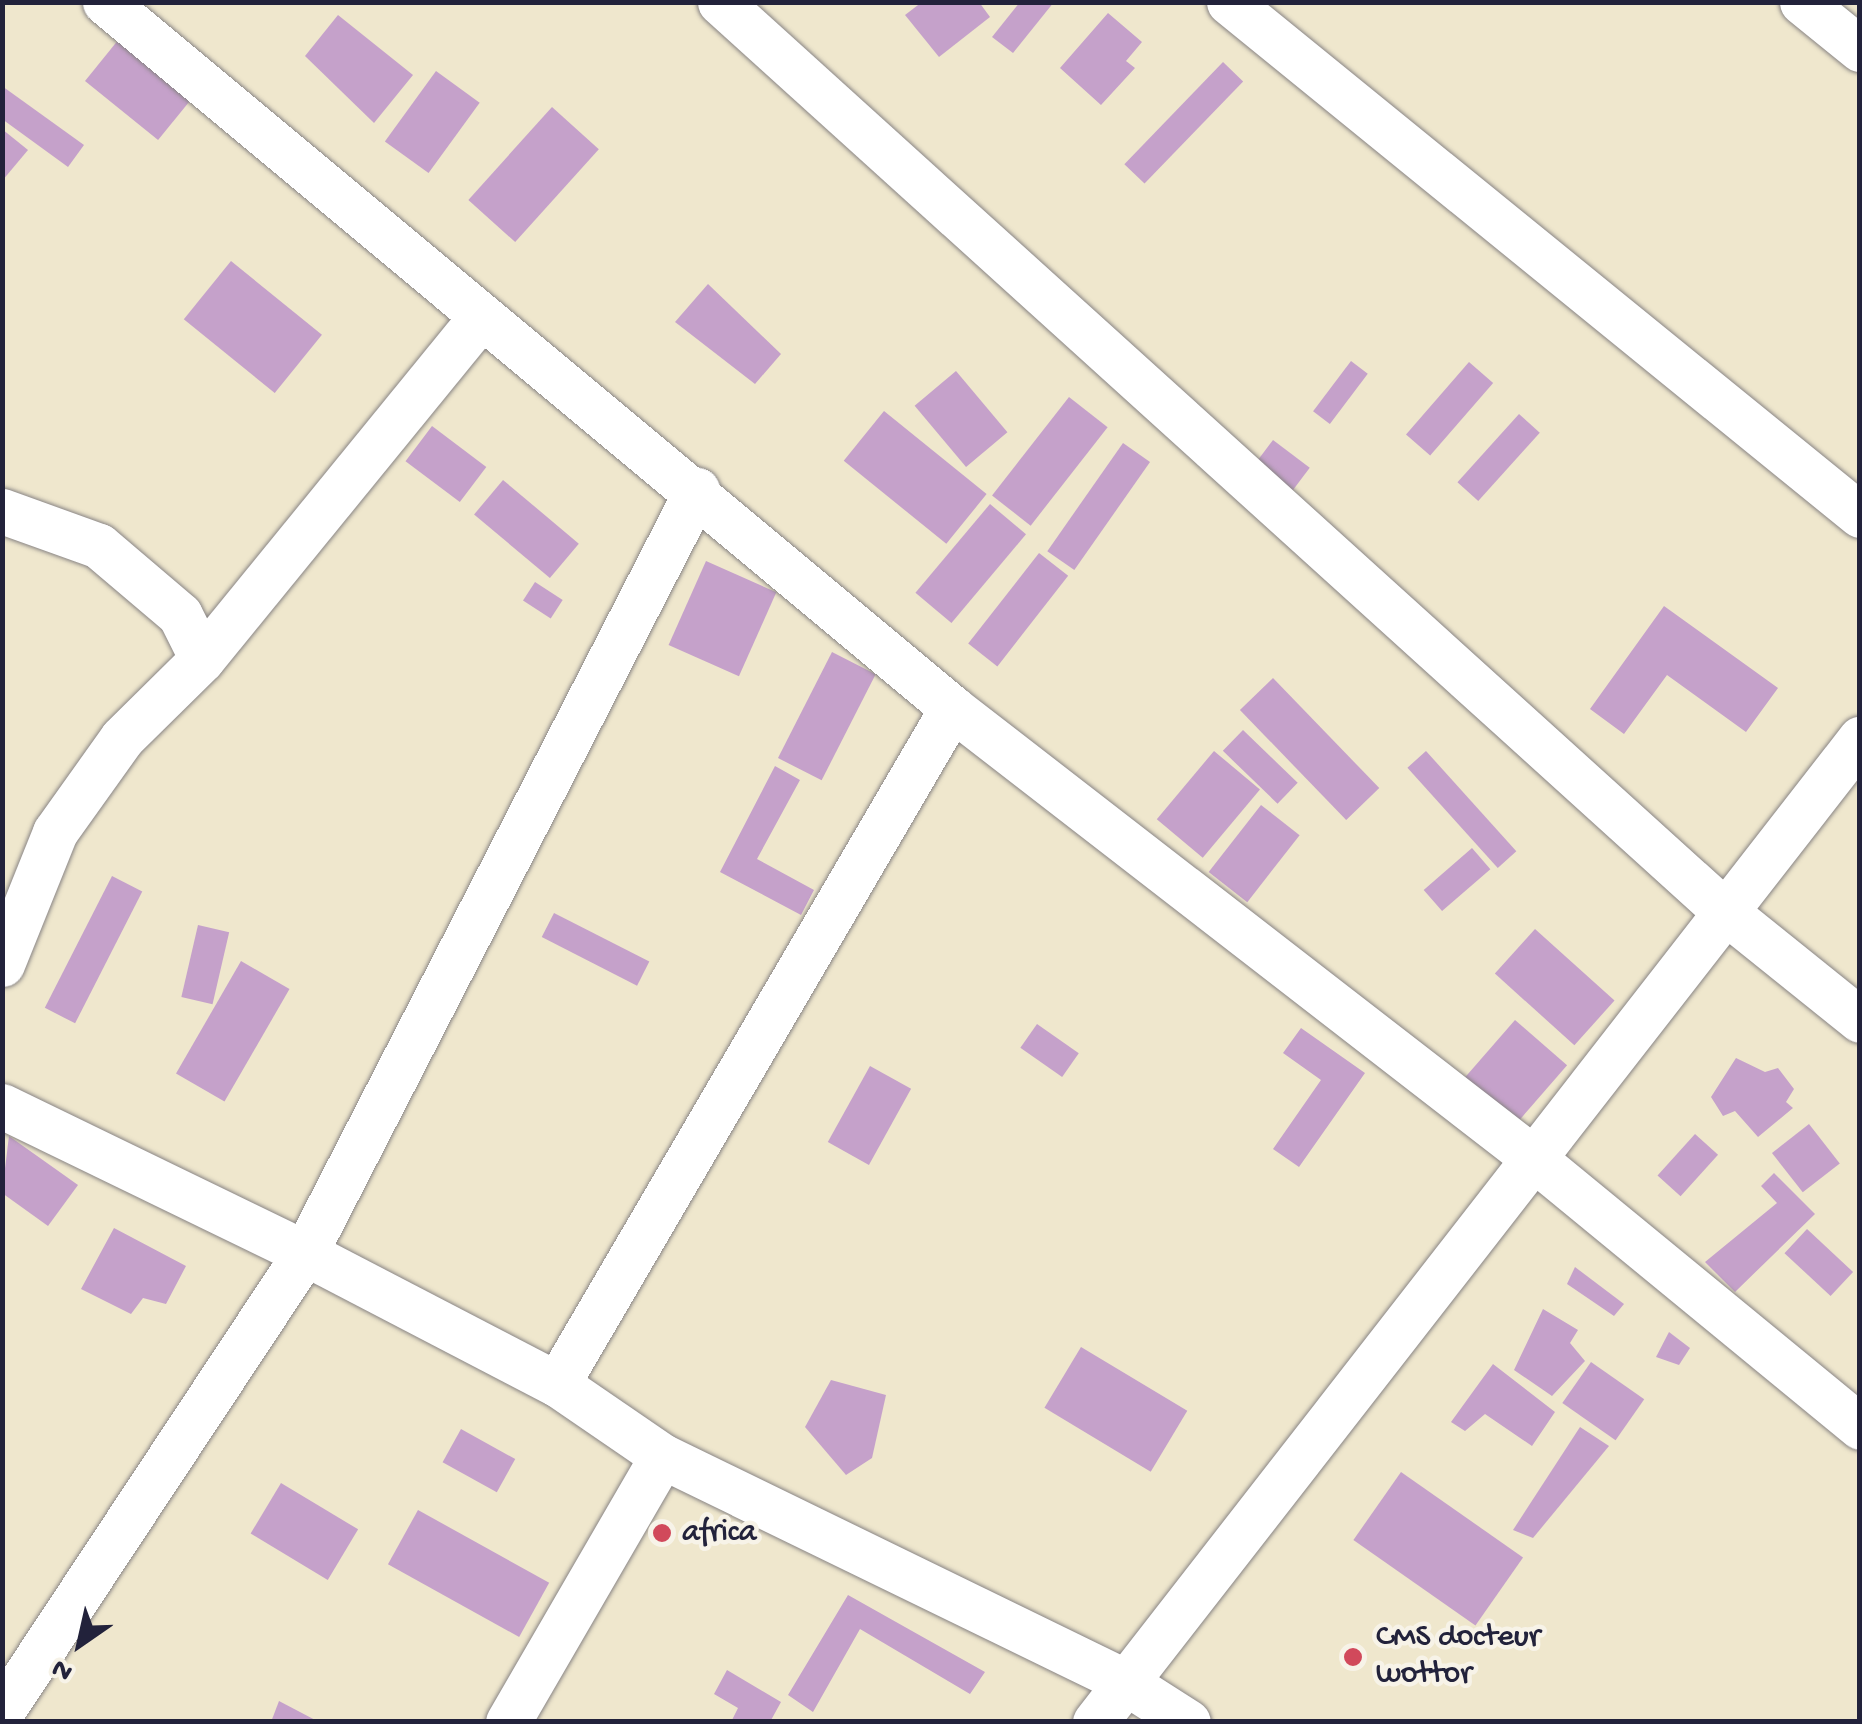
<!DOCTYPE html>
<html>
<head>
<meta charset="utf-8">
<style>
	body { margin:0 }
	#map { position:relative; width:1862px; height:1724px; overflow:hidden; background:#efe7cd; font-family:"Gochi Hand",sans-serif }
	div>[style] { position:absolute }
	[style*='--x'] { left:calc(var(--x)*1px); top:calc(var(--y)*1px); width:calc(var(--w)*1px); rotate:calc(var(--a)*1deg) }
	.building>* { inset:0; background:#c5a1ca; transform-origin:0 0 }
	.roads { filter:drop-shadow(0 0 2px #888484) drop-shadow(0 0 2px #888484) }
	.minor>* { height:45px; margin:-22.5px; padding:0 22.5px; transform-origin:22.5px; border-radius:22.5px; background:#fff }
	.dots>* { width:28px; height:28px; translate:-50% -50%; box-sizing:border-box; border:5px solid #f7f3e8; border-radius:50% }
	span { translate:-50% -50%; white-space:nowrap; text-align:center; line-height:1.15; -webkit-text-stroke:9px #f7f3e8; paint-order:stroke }
	.poi-label { font-size:32px; color:#22223b }
	.left { translate:0 -50%; text-align:left }
	.frame { position:absolute; inset:0; border:5px solid #22223b; pointer-events:none }
	.north { position:absolute; left:30px; top:1594px; width:100px; height:100px; -webkit-text-stroke:8px #f7f3e8; paint-order:stroke; rotate:214deg; font-size:28px; font-weight:700; line-height:40px; text-align:center; color:#22223b }
	.north::after { content:''; display:block; margin:auto; width:35px; height:45px; background:#22223b; clip-path:polygon(50% 0,100% 100%,50% 72%,0 100%) }
</style>
</head>
<body>
<div id="map">
	<div class="building">
		<div style="clip-path:polygon(922px 2px,979px 2px,990px 17px,939px 57px,905px 15px)"></div>
		<div style="clip-path:polygon(1020px 2px,1054px 2px,1013px 53px,992px 37px)"></div>
		<div style="clip-path:polygon(1108px 13px,1142px 42px,1126px 61px,1135px 68px,1101px 105px,1060px 68px)"></div>
		<div style="clip-path:polygon(338px 15px,413px 75px,374px 123px,305px 56px)"></div>
		<div style="left:119px;top:39px;width:94px;height:54px;rotate:39deg"></div>
		<div style="left:1223px;top:62px;width:28px;height:142px;rotate:44deg"></div>
		<div style="left:436px;top:71px;width:54px;height:87px;rotate:36deg"></div>
		<div style="clip-path:polygon(2px 86px,84px 145px,68px 167px,2px 119px)"></div>
		<div style="left:552px;top:107px;width:63px;height:125px;rotate:42deg"></div>
		<div style="clip-path:polygon(2px 129px,28px 150px,2px 181px)"></div>
		<div style="left:231px;top:261px;width:117px;height:75px;rotate:39deg"></div>
		<div style="clip-path:polygon(708px 284px,781px 354px,755px 384px,675px 322px)"></div>
		<div style="left:1351px;top:361px;width:21px;height:63px;rotate:37deg"></div>
		<div style="left:1469px;top:362px;width:32px;height:96px;rotate:41deg"></div>
		<div style="left:956px;top:371px;width:80px;height:54px;rotate:50deg"></div>
		<div style="left:1069px;top:397px;width:49px;height:125px;rotate:38deg"></div>
		<div style="left:884px;top:411px;width:132px;height:64px;rotate:39deg"></div>
		<div style="left:1519px;top:414px;width:28px;height:92px;rotate:42deg"></div>
		<div style="left:432px;top:426px;width:68px;height:44px;rotate:37deg"></div>
		<div style="left:1273px;top:440px;width:46px;height:30px;rotate:37deg"></div>
		<div style="left:1123px;top:443px;width:33px;height:132px;rotate:35deg"></div>
		<div style="left:503px;top:480px;width:99px;height:45px;rotate:40deg"></div>
		<div style="left:990px;top:504px;width:47px;height:116px;rotate:40deg"></div>
		<div style="left:1039px;top:553px;width:37px;height:115px;rotate:38deg"></div>
		<div style="left:706px;top:561px;width:77px;height:92px;rotate:24deg"></div>
		<div style="left:535px;top:582px;width:33px;height:22px;rotate:33deg"></div>
		<div style="clip-path:polygon(1664px 606px,1778px 688px,1746px 732px,1667px 675px,1624px 734px,1590px 709px)"></div>
		<div style="left:832px;top:652px;width:49px;height:119px;rotate:27deg"></div>
		<div style="left:1273px;top:678px;width:153px;height:46px;rotate:46deg"></div>
		<div style="left:1243px;top:730px;width:76px;height:29px;rotate:44deg"></div>
		<div style="left:1214px;top:751px;width:60px;height:89px;rotate:40deg"></div>
		<div style="left:1426px;top:751px;width:135px;height:25px;rotate:48deg"></div>
		<div style="clip-path:polygon(775px 766px,800px 780px,757px 859px,814px 890px,801px 915px,720px 872px)"></div>
		<div style="left:1261px;top:805px;width:49px;height:85px;rotate:38deg"></div>
		<div style="left:1472px;top:848px;width:28px;height:64px;rotate:49deg"></div>
		<div style="left:112px;top:876px;width:34px;height:148px;rotate:27deg"></div>
		<div style="left:554px;top:913px;width:107px;height:27px;rotate:27deg"></div>
		<div style="left:198px;top:925px;width:32px;height:74px;rotate:13deg"></div>
		<div style="left:1535px;top:929px;width:107px;height:60px;rotate:42deg"></div>
		<div style="left:241px;top:961px;width:56px;height:130px;rotate:30deg"></div>
		<div style="left:1515px;top:1020px;width:69px;height:76px;rotate:41deg"></div>
		<div style="left:1037px;top:1024px;width:51px;height:29px;rotate:35deg"></div>
		<div style="clip-path:polygon(1301px 1028px,1365px 1073px,1299px 1167px,1273px 1149px,1321px 1080px,1283px 1053px)"></div>
		<div style="clip-path:polygon(1736px 1058px,1765px 1072px,1778px 1068px,1794px 1089px,1786px 1102px,1793px 1108px,1758px 1137px,1735px 1111px,1723px 1116px,1711px 1097px)"></div>
		<div style="left:870px;top:1066px;width:47px;height:87px;rotate:29deg"></div>
		<div style="left:1809px;top:1124px;width:50px;height:47px;rotate:52deg"></div>
		<div style="left:1695px;top:1134px;width:31px;height:56px;rotate:42deg"></div>
		<div style="clip-path:polygon(9px 1136px,78px 1185px,48px 1226px,2px 1193px)"></div>
		<div style="clip-path:polygon(1774px 1173px,1815px 1214px,1735px 1292px,1705px 1262px,1777px 1203px,1761px 1186px)"></div>
		<div style="clip-path:polygon(114px 1228px,186px 1266px,166px 1304px,143px 1298px,131px 1314px,81px 1289px)"></div>
		<div style="left:1807px;top:1229px;width:63px;height:33px;rotate:43deg"></div>
		<div style="clip-path:polygon(1575px 1267px,1624px 1304px,1614px 1316px,1567px 1284px)"></div>
		<div style="clip-path:polygon(1543px 1309px,1578px 1330px,1570px 1343px,1585px 1361px,1552px 1396px,1514px 1370px)"></div>
		<div style="clip-path:polygon(1669px 1332px,1690px 1348px,1679px 1365px,1656px 1357px)"></div>
		<div style="left:1081px;top:1347px;width:124px;height:71px;rotate:31deg"></div>
		<div style="left:1591px;top:1362px;width:65px;height:50px;rotate:35deg"></div>
		<div style="clip-path:polygon(1493px 1364px,1555px 1412px,1532px 1446px,1485px 1414px,1465px 1431px,1451px 1422px)"></div>
		<div style="clip-path:polygon(831px 1380px,886px 1395px,872px 1458px,846px 1475px,805px 1427px)"></div>
		<div style="clip-path:polygon(1580px 1427px,1609px 1446px,1533px 1538px,1513px 1530px)"></div>
		<div style="left:461px;top:1429px;width:62px;height:38px;rotate:29deg"></div>
		<div style="left:1401px;top:1472px;width:149px;height:83px;rotate:35deg"></div>
		<div style="left:281px;top:1483px;width:90px;height:59px;rotate:31deg"></div>
		<div style="left:418px;top:1510px;width:150px;height:62px;rotate:29deg"></div>
		<div style="clip-path:polygon(848px 1595px,985px 1672px,970px 1694px,860px 1629px,813px 1712px,788px 1695px)"></div>
		<div style="clip-path:polygon(727px 1670px,781px 1702px,770px 1722px,731px 1722px,738px 1708px,714px 1694px)"></div>
		<div style="clip-path:polygon(279px 1701px,319px 1722px,271px 1722px)"></div>
	</div>
	<div class="roads">
		<div class="minor">
			<div style="--x:105;--y:2;--w:1103;--a:39.81"></div>
			<div style="--x:952;--y:708;--w:728;--a:37.75"></div>
			<div style="--x:1528;--y:1154;--w:430;--a:39.4"></div>
			<div style="--x:720;--y:2;--w:1352;--a:42.15"></div>
			<div style="--x:1722;--y:909;--w:177;--a:38.8"></div>
			<div style="--x:1229;--y:2;--w:813;--a:39.11"></div>
			<div style="--x:1802;--y:2;--w:75;--a:39"></div>
			<div style="--x:2;--y:511;--w:103;--a:19.8"></div>
			<div style="--x:99;--y:546;--w:106;--a:40.4"></div>
			<div style="--x:180;--y:615;--w:49;--a:63.4"></div>
			<div style="--x:2;--y:964;--w:142;--a:-68.1"></div>
			<div style="--x:55;--y:832;--w:115;--a:-54.5"></div>
			<div style="--x:122;--y:738;--w:112;--a:-44.6"></div>
			<div style="--x:202;--y:659;--w:441;--a:-50.8"></div>
			<div style="--x:2;--y:1106;--w:337;--a:25.9"></div>
			<div style="--x:305;--y:1253;--w:284;--a:27.5"></div>
			<div style="--x:557;--y:1384;--w:127;--a:34.4"></div>
			<div style="--x:662;--y:1456;--w:512;--a:25.96"></div>
			<div style="--x:1122;--y:1680;--w:78;--a:32.5"></div>
			<div style="--x:557;--y:1384;--w:783;--a:-59.7"></div>
			<div style="--x:2;--y:1711;--w:549;--a:-56.51"></div>
			<div style="--x:305;--y:1253;--w:858;--a:-62.81"></div>
			<div style="--x:508;--y:1722;--w:307;--a:-59.9"></div>
			<div style="--x:1095;--y:1722;--w:1246;--a:-52.11"></div>
		</div>
	</div>
	<div class="dots">
		<div style="left:662px;top:1533px;background:#d1495b"></div>
		<div style="left:1353px;top:1657px;background:#d1495b"></div>
	</div>
	<div class="poi-label">
		<span class="left" style="left:682px;top:1533px">africa</span>
		<span class="left" style="left:1376px;top:1657px">CMS docteur<br>wottor</span>
	</div>
	<div class="frame"></div>
	<div class="north">N</div>
</div>
</body>
</html>
